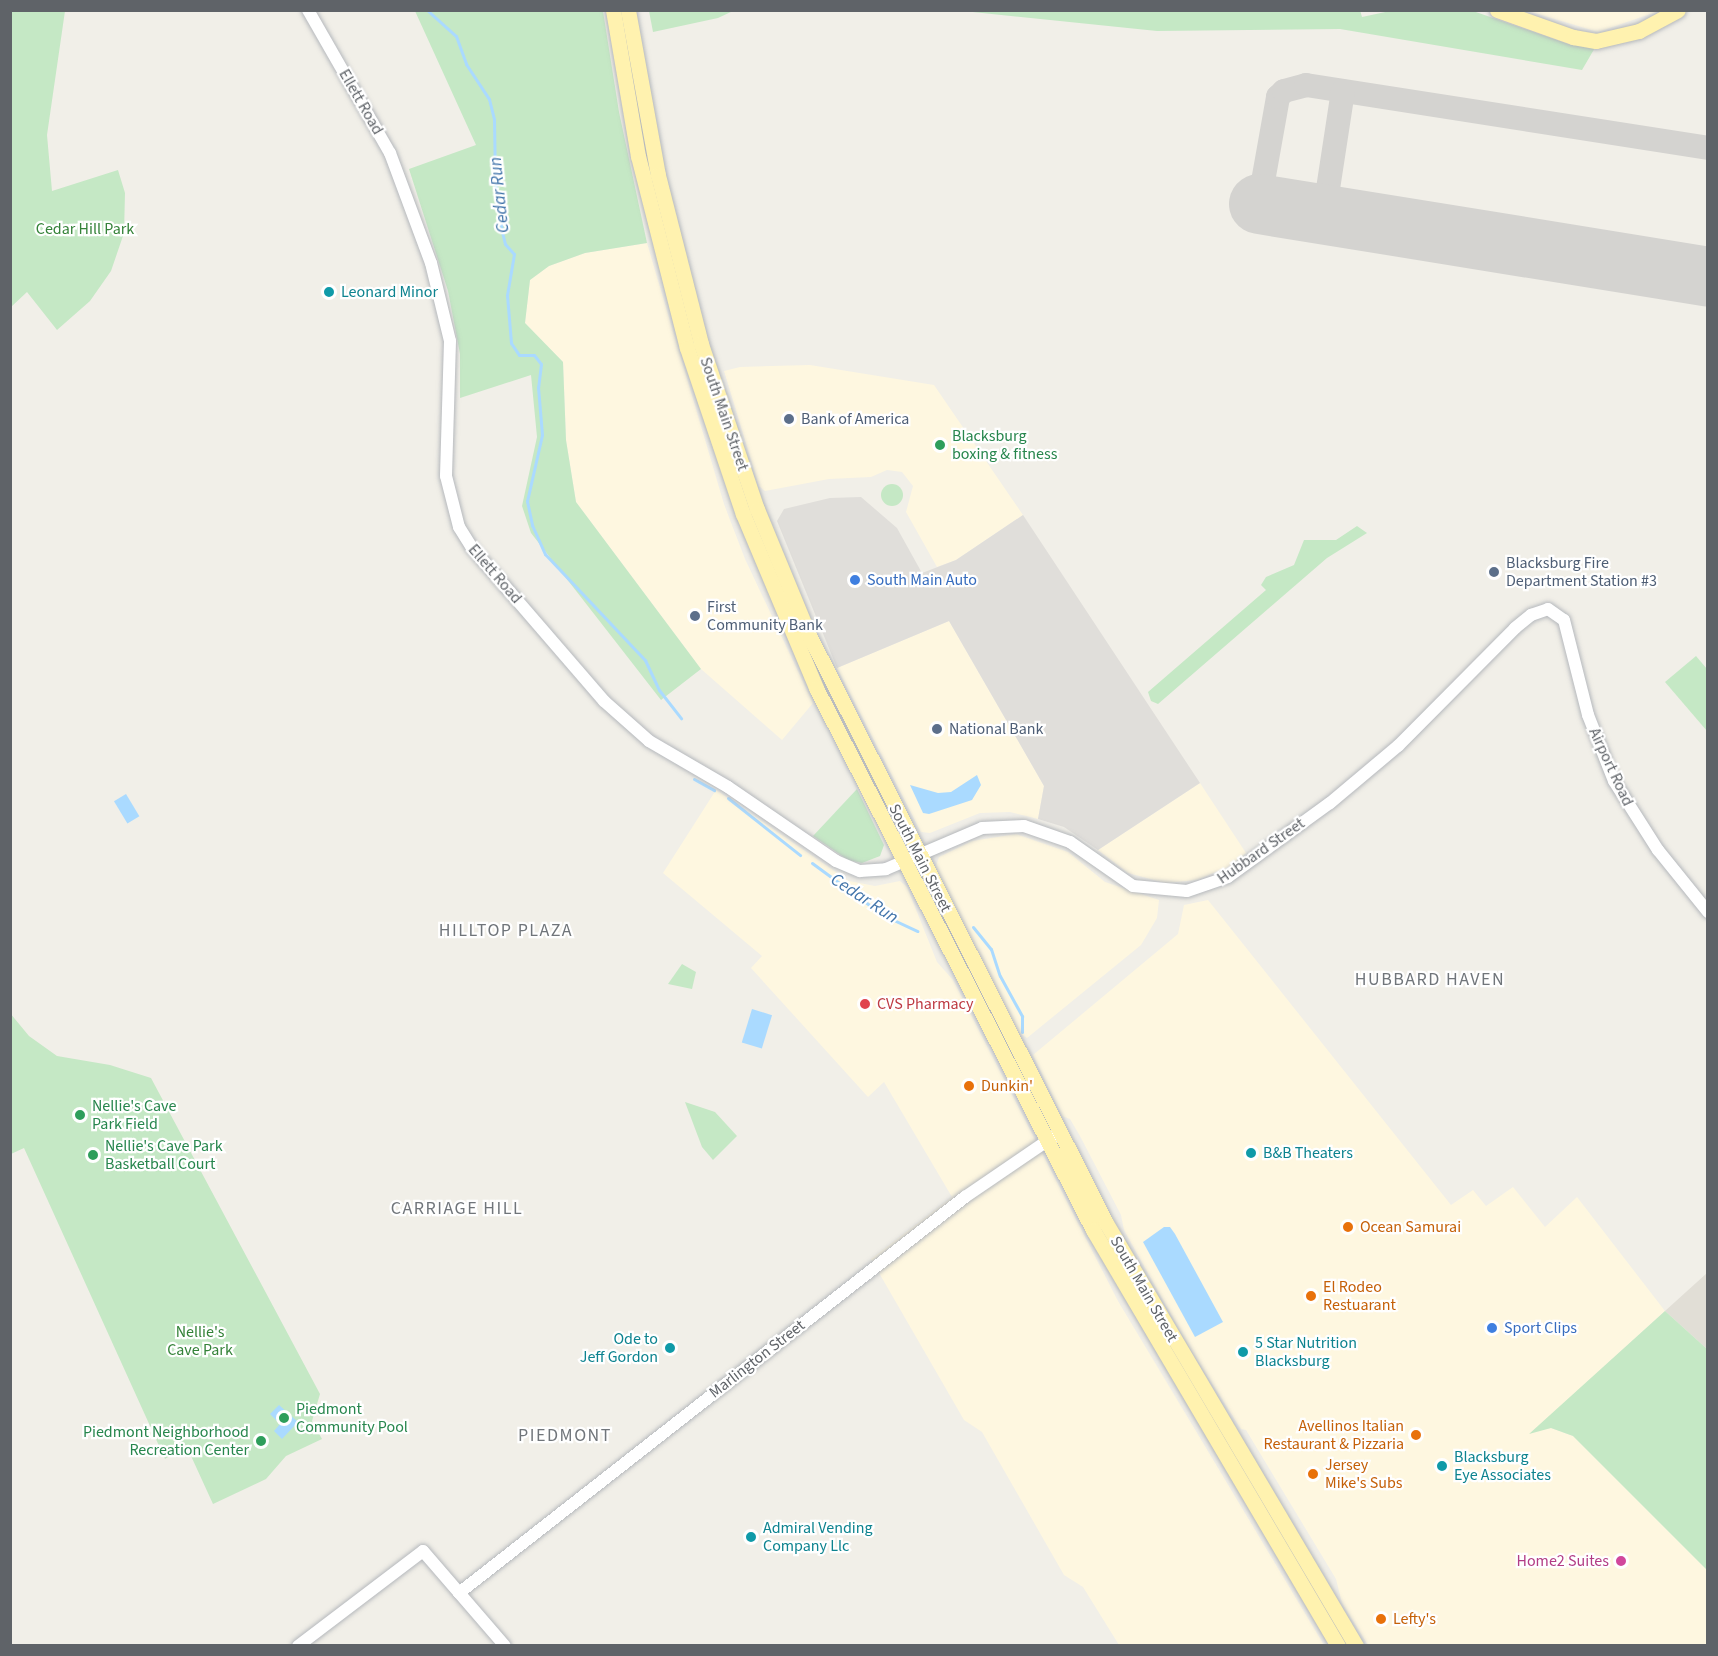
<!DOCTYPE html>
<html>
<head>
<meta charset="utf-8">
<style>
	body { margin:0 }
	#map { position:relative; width:1718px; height:1656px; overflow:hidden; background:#f1efe8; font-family:"Source Sans 3",sans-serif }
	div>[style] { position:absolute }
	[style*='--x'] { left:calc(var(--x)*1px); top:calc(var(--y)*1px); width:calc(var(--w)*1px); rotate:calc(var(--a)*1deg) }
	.commercial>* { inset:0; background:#fef7e0 }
	.industrial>* { inset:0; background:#e0deda }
	.education>* { inset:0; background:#e1ded6 }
	.green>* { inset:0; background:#c5e8c5 }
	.round { border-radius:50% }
	.water>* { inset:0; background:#aadaff; transform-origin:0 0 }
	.stream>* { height:3px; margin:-1.5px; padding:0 1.5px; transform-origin:1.5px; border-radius:1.5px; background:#aadaff }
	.taxiway>* { height:24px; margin:-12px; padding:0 12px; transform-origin:12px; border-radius:12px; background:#d4d3d0 }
	.runway>* { height:60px; margin:-30px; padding:0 30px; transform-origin:30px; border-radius:30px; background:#d4d3d0 }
	.roads { filter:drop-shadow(0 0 2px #b5b8bc) drop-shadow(0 0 2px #b5b8bc) }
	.minor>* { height:12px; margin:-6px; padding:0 6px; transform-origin:6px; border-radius:6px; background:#fff }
	.major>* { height:15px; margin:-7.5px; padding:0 7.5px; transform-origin:7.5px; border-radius:7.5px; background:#fff2af }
	.dots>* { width:16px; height:16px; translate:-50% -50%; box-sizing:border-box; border:3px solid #fff; border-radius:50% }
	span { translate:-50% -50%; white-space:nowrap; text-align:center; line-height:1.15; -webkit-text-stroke:4.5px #fff; paint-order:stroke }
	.street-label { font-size:16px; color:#5f6368 }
	.park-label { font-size:16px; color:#348238 }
	.culture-label { font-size:16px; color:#0d838f }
	.left { translate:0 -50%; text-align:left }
	.right { translate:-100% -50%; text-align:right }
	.service-label { font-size:16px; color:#4e5e75 }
	.leisure-label { font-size:16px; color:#27864d }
	.shop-label { font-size:16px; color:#366cbe }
	.health-label { font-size:16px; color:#be3a42 }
	.food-label { font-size:16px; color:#c56008 }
	.hotel-label { font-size:16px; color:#b23c85 }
	.water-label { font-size:18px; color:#4174aa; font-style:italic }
	.neighbourhood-label { font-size:18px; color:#70757a; letter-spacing:1.5px }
	.frame { position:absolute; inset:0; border:12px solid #5f6368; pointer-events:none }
</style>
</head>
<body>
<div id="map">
	<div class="commercial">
		<div style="clip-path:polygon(1528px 11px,1659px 11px,1598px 32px)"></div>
		<div style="clip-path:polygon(647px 243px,724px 504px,745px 559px,813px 703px,782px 740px,701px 669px,576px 502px,566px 440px,563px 362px,525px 323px,530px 280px,549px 266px,585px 253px)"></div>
		<div style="clip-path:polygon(810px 365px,934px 385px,1023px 515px,956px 560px,937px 567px,906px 512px,913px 486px,902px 472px,887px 470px,871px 477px,829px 479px,765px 491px,759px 486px,724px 371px,740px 367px)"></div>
		<div style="clip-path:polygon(949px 621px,1044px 786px,1038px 819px,1010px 812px,980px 813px,930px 833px,921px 832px,837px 668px)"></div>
		<div style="clip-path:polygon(1200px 783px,1246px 853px,1228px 867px,1197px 880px,1165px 883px,1128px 873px,1098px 850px)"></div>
		<div style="clip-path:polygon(716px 790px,849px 881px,875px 886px,900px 881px,907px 887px,937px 962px,953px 980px,1118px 1301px,1324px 1645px,1119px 1645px,1083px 1587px,1064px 1575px,982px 1432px,964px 1420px,871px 1259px,952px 1197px,884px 1082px,868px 1097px,751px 968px,762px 956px,663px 873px)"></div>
		<div style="clip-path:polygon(1016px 834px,1068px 852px,1105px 882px,1159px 900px,1157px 918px,1141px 945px,1027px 1038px,1017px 1031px,935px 869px,939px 857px,972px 841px)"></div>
		<div style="clip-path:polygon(1208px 900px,1451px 1205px,1473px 1190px,1486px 1206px,1513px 1187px,1545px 1227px,1577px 1197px,1665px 1311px,1532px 1432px,1551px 1428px,1573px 1436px,1707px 1570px,1707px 1645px,1368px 1645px,1342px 1603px,1336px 1579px,1246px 1430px,1241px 1429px,1192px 1352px,1124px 1230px,1121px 1215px,1080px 1136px,1070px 1119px,1062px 1116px,1033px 1055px,1178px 934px,1184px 905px)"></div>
	</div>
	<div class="industrial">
		<div style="clip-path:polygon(861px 497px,897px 528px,922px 573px,956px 560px,1023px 515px,1200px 783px,1098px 850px,1064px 827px,1038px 819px,1044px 786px,949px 621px,837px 668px,777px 521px,784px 509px,830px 498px)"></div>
	</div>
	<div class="education">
		<div style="clip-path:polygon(1707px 1273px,1707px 1349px,1665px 1311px)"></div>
	</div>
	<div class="green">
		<div style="clip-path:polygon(11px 10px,65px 11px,47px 135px,52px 191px,118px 170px,125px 193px,124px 233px,111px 271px,90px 301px,57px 330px,27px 292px,11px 307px)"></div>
		<div style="clip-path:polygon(1360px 10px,1362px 17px,1390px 11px,1473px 11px,1571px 45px,1596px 46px,1582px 70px,1340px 29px,1157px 31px,963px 11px)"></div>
		<div style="clip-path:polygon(415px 11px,603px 11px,619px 112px,647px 243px,585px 253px,549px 266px,530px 280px,525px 323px,563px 362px,566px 440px,576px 502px,701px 669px,661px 700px,531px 533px,522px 506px,537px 437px,531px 375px,460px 398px,460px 354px,448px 291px,409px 169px,476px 145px)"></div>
		<div style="clip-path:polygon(649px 11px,649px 10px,733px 11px,718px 18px,653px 32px)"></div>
		<div class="round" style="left:881px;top:484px;width:22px;height:22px"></div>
		<div style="clip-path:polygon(1357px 526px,1367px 533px,1327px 558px,1158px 704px,1151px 701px,1148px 692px,1266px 590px,1261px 585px,1266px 577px,1294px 565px,1304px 540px,1336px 540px)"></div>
		<div style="clip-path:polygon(1696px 656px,1707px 669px,1707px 731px,1665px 682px)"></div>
		<div style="clip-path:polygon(857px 789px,884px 845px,880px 856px,862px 863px,848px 860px,813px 836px)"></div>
		<div style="clip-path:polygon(682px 964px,696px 972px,692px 989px,668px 984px)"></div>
		<div style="clip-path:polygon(10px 1013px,29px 1036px,57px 1056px,110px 1065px,151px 1078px,320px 1394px,312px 1421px,322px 1439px,286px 1456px,266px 1479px,213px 1504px,186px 1445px,165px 1459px,24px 1148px,11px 1154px)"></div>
		<div style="clip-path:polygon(685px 1102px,715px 1112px,737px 1136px,713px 1160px,702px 1147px)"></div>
		<div style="clip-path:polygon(1665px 1311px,1707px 1349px,1707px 1570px,1573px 1436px,1551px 1428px,1529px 1434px)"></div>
	</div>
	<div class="water">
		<div style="clip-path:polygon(977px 775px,981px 785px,972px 800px,929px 814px,923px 813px,910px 785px,938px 793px,951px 792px)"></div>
		<div style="left:126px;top:794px;width:26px;height:14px;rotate:59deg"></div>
		<div style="left:752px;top:1009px;width:21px;height:35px;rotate:17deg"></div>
		<div style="clip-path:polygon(1164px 1227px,1170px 1227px,1175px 1234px,1223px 1322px,1195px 1337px,1143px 1242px)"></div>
		<div style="clip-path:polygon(279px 1405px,298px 1422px,282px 1439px,274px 1431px,280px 1424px,270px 1414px)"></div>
	</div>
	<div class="stream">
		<div style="--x:427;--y:10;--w:39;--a:42"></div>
		<div style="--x:456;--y:36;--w:30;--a:70"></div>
		<div style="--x:466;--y:64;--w:42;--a:56.7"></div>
		<div style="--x:489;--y:99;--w:21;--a:76"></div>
		<div style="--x:494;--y:119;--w:63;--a:89.1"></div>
		<div style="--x:495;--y:182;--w:50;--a:82"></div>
		<div style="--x:502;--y:232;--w:12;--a:76"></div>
		<div style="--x:505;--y:244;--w:13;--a:48"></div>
		<div style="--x:514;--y:254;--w:42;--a:99.7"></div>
		<div style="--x:507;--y:295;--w:48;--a:85.2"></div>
		<div style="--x:511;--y:343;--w:14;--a:56"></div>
		<div style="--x:519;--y:355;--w:15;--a:0"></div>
		<div style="--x:534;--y:355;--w:11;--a:52"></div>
		<div style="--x:541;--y:364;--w:23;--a:97"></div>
		<div style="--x:538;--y:387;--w:48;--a:85.2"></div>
		<div style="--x:542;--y:435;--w:68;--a:102.8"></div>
		<div style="--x:527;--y:501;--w:25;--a:78"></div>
		<div style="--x:532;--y:525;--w:32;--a:66"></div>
		<div style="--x:545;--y:554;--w:146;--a:46.7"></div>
		<div style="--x:645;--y:660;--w:33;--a:65"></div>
		<div style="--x:659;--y:690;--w:36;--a:52"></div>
		<div style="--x:694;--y:779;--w:23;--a:29"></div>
		<div style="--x:728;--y:798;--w:92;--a:38.4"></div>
		<div style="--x:812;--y:863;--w:88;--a:36.2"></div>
		<div style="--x:883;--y:915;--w:38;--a:25"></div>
		<div style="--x:973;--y:927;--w:28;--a:51"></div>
		<div style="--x:991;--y:949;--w:28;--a:72"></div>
		<div style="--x:1000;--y:976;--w:46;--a:61.2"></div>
		<div style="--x:1022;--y:1016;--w:16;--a:90"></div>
	</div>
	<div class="taxiway">
		<div style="--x:1259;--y:204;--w:109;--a:-79.9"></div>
		<div style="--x:1278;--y:97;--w:8;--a:-45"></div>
		<div style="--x:1284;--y:91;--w:23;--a:-15"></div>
		<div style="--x:1306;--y:85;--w:407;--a:8.9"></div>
		<div style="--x:1324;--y:215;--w:125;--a:-81.3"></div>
	</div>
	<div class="runway">
		<div style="--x:1259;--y:204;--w:455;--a:9.2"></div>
	</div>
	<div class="roads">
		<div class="minor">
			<div style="--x:308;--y:10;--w:165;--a:60.2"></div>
			<div style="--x:390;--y:153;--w:117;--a:69.6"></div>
			<div style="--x:431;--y:263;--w:80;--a:76.3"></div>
			<div style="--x:450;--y:341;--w:135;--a:91.7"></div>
			<div style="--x:446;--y:476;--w:53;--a:75.7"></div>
			<div style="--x:459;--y:527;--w:25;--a:58"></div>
			<div style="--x:472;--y:548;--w:202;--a:49.2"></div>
			<div style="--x:604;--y:701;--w:60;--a:41.6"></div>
			<div style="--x:649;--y:741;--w:91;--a:30.2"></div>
			<div style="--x:728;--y:787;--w:131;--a:34.4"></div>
			<div style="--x:836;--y:861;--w:26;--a:23"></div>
			<div style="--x:860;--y:871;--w:26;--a:-4"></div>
			<div style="--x:886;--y:869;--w:104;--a:-23.1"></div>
			<div style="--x:982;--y:828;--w:42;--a:-2.7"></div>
			<div style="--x:1024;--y:826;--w:49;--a:19.2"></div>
			<div style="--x:1070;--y:842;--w:77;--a:34.9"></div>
			<div style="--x:1133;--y:886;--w:54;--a:5.3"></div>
			<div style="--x:1187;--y:891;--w:43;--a:-18.9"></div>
			<div style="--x:1228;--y:877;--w:126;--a:-36"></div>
			<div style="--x:1330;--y:803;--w:89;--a:-40"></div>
			<div style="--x:1398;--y:746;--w:166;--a:-45.2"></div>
			<div style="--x:1515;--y:628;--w:21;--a:-39"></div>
			<div style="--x:1531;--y:615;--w:18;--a:-19"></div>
			<div style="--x:1548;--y:609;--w:19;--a:35"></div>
			<div style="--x:1564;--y:620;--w:98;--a:75.8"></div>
			<div style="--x:1588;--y:715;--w:71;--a:68.5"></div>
			<div style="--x:1614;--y:781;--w:82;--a:57.5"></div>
			<div style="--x:1658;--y:850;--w:80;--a:51.1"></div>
			<div style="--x:459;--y:1593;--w:643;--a:-38.05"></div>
			<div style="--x:965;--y:1197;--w:107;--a:-34.3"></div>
			<div style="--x:298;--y:1646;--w:157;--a:-37.2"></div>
			<div style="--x:423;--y:1551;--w:125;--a:49.2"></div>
		</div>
		<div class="major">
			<div style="--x:613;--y:10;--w:148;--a:80.3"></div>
			<div style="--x:638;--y:156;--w:198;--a:75.7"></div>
			<div style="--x:687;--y:348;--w:175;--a:71.4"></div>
			<div style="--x:743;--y:514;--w:189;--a:67.2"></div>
			<div style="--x:816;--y:688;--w:609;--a:62.93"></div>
			<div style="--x:1093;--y:1230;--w:483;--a:59.5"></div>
			<div style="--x:628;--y:10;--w:168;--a:79.7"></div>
			<div style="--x:658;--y:175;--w:174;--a:75.7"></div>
			<div style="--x:701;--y:344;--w:174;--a:71.3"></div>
			<div style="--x:757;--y:509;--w:136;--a:67.6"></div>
			<div style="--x:809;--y:635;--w:659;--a:63.2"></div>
			<div style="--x:1106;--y:1223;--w:491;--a:59.4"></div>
			<div style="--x:1497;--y:10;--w:81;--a:19.6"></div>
			<div style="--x:1573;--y:37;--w:23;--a:10"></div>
			<div style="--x:1596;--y:41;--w:44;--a:-13.1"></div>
			<div style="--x:1639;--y:31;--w:44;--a:-28.3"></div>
		</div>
	</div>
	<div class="dots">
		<div style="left:329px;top:292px;background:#0f9aa8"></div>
		<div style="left:789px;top:419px;background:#5c6f8a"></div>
		<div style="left:940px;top:445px;background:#2e9e5b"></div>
		<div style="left:1494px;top:572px;background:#5c6f8a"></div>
		<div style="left:855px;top:580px;background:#3f7fe0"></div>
		<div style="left:695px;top:616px;background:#5c6f8a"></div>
		<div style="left:937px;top:729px;background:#5c6f8a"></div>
		<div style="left:865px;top:1004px;background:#e0444e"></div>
		<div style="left:969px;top:1086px;background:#e8710a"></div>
		<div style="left:80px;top:1115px;background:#2e9e5b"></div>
		<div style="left:1251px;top:1153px;background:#0f9aa8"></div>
		<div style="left:93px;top:1155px;background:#2e9e5b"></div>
		<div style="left:1348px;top:1227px;background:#e8710a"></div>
		<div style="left:1311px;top:1296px;background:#e8710a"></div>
		<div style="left:1492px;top:1328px;background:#3f7fe0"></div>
		<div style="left:670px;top:1348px;background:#0f9aa8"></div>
		<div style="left:1243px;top:1352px;background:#0f9aa8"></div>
		<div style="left:284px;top:1418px;background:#2e9e5b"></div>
		<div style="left:1416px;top:1435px;background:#e8710a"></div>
		<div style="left:261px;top:1441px;background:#2e9e5b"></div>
		<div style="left:1442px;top:1466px;background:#0f9aa8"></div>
		<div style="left:1313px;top:1474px;background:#e8710a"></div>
		<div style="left:751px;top:1537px;background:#0f9aa8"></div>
		<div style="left:1621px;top:1561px;background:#d1479c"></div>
		<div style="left:1381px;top:1619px;background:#e8710a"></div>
	</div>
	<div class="street-label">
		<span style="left:361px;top:102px;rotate:60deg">Ellett Road</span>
		<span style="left:724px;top:414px;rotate:71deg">South Main Street</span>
		<span style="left:495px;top:574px;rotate:49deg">Ellett Road</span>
		<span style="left:1611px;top:767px;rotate:65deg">Airport Road</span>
		<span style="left:1261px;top:851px;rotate:-35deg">Hubbard Street</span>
		<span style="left:920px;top:858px;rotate:63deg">South Main Street</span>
		<span style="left:1144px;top:1289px;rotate:60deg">South Main Street</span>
		<span style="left:757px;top:1359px;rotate:-38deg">Marlington Street</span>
	</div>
	<div class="park-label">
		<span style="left:85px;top:229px">Cedar Hill Park</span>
		<span style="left:200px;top:1341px">Nellie's<br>Cave Park</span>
	</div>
	<div class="culture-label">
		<span class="left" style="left:341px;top:292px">Leonard Minor</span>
		<span class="left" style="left:1263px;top:1153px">B&amp;B Theaters</span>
		<span class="right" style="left:658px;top:1348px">Ode to<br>Jeff Gordon</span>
		<span class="left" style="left:1255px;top:1352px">5 Star Nutrition<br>Blacksburg</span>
		<span class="left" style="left:1454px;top:1466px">Blacksburg<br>Eye Associates</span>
		<span class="left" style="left:763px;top:1537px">Admiral Vending<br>Company Llc</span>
	</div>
	<div class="service-label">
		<span class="left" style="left:801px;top:419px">Bank of America</span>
		<span class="left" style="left:1506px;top:572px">Blacksburg Fire<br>Department Station #3</span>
		<span class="left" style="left:707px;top:616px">First<br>Community Bank</span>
		<span class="left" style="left:949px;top:729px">National Bank</span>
	</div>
	<div class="leisure-label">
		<span class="left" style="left:952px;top:445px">Blacksburg<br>boxing &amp; fitness</span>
		<span class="left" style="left:92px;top:1115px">Nellie's Cave<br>Park Field</span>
		<span class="left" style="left:105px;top:1155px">Nellie's Cave Park<br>Basketball Court</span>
		<span class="left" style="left:296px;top:1418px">Piedmont<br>Community Pool</span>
		<span class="right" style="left:249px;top:1441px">Piedmont Neighborhood<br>Recreation Center</span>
	</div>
	<div class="shop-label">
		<span class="left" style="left:867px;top:580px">South Main Auto</span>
		<span class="left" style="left:1504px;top:1328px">Sport Clips</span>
	</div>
	<div class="health-label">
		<span class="left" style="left:877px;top:1004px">CVS Pharmacy</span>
	</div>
	<div class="food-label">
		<span class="left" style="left:981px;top:1086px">Dunkin'</span>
		<span class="left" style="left:1360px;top:1227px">Ocean Samurai</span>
		<span class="left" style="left:1323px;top:1296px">El Rodeo<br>Restuarant</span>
		<span class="right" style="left:1404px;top:1435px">Avellinos Italian<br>Restaurant &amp; Pizzaria</span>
		<span class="left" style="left:1325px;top:1474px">Jersey<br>Mike's Subs</span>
		<span class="left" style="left:1393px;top:1619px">Lefty's</span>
	</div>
	<div class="hotel-label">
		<span class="right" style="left:1609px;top:1561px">Home2 Suites</span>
	</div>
	<div class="water-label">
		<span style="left:500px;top:195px;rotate:-96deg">Cedar Run</span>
		<span style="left:864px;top:899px;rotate:33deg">Cedar Run</span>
	</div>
	<div class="neighbourhood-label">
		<span style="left:506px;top:931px">HILLTOP PLAZA</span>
		<span style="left:1430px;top:980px">HUBBARD HAVEN</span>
		<span style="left:457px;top:1209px">CARRIAGE HILL</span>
		<span style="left:565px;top:1436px">PIEDMONT</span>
	</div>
	<div class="frame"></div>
</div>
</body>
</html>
